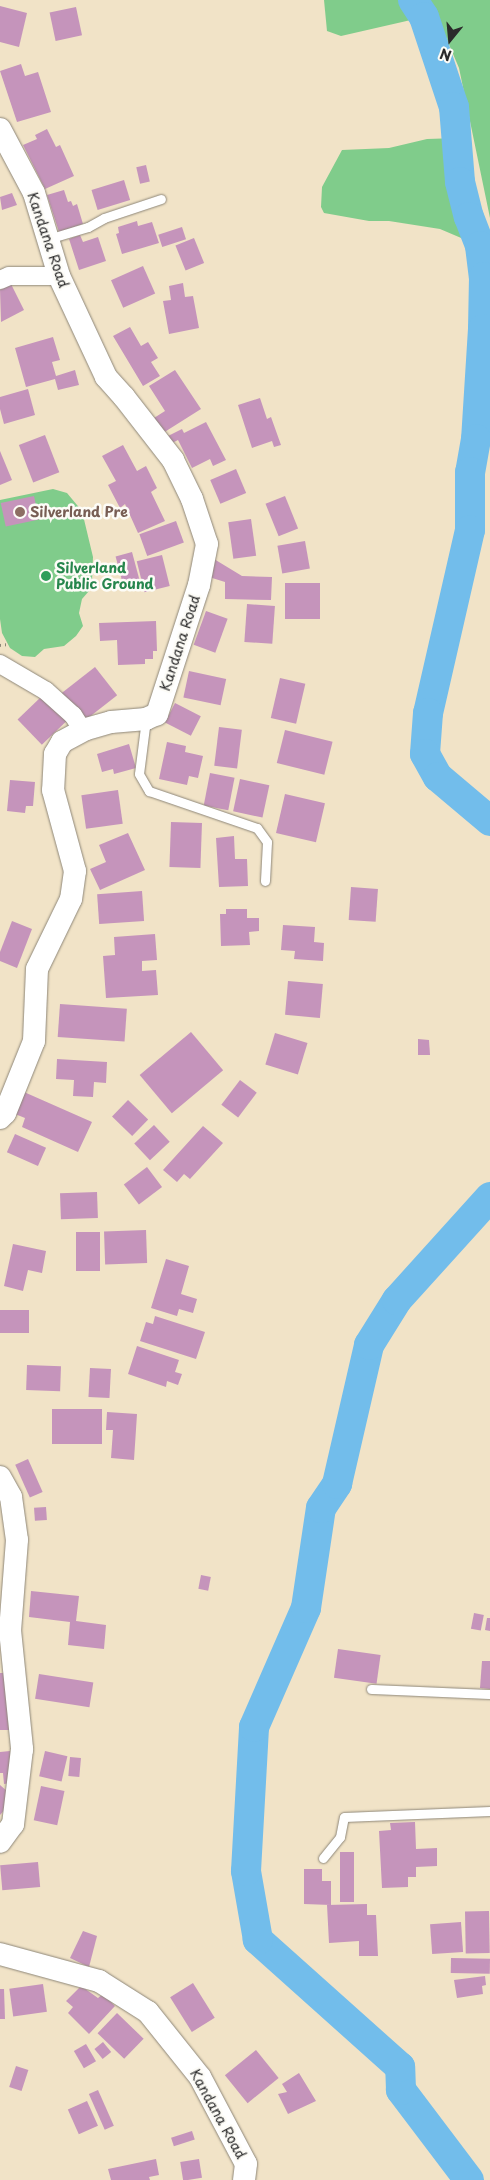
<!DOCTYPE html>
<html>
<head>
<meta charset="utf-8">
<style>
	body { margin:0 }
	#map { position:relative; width:490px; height:2180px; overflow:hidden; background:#f1e3c7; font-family:"Playpen Sans",sans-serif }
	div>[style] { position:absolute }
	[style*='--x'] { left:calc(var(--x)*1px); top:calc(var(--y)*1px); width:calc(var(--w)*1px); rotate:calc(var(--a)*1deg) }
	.green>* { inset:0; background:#80cc8b }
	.river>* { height:30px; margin:-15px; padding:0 15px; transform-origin:15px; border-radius:15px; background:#72bdeb }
	.building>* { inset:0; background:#c594bb; transform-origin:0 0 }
	.path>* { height:3px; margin-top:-1.5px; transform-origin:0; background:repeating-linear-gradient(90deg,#8e8779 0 1px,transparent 0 5px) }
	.roads { filter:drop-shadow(0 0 1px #8e8779) drop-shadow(0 0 1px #8e8779) }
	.service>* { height:9px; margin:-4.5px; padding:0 4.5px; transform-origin:4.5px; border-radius:4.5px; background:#fff }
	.minor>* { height:18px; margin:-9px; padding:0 9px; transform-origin:9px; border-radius:9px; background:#fff }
	.tertiary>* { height:22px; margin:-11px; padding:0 11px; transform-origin:11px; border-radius:11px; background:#fff }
	.dots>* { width:14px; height:14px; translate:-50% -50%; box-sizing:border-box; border:2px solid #fdfcf7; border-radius:50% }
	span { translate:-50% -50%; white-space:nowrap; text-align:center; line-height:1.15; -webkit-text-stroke:5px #fdfcf7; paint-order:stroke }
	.street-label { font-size:14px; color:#2b2b2b }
	.education-label { font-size:14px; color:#785e54; font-weight:700 }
	.left { translate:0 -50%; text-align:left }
	.leisure-label { font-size:14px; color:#27864d; font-weight:700 }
	.north { position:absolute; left:425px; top:15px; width:50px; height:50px; -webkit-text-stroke:4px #fdfcf7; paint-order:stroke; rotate:197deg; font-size:14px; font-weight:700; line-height:20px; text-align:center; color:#2b2b2b }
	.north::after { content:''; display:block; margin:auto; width:18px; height:22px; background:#2b2b2b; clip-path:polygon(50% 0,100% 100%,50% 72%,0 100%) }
</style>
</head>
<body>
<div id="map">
	<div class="green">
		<div style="clip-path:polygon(324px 0,413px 0,424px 17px,341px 36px,327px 31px)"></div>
		<div style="clip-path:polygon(430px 0,490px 0,490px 218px,459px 68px)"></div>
		<div style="clip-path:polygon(457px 138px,460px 182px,469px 217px,480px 246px,440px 229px,389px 221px,369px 221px,324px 213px,321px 207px,322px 187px,342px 150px,389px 148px,427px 139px)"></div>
		<div style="clip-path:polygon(53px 489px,67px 493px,82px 511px,93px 557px,92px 581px,89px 591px,82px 599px,79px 613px,83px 626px,76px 636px,64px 646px,44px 649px,35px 657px,22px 656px,10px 648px,2px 633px,0 619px,0 500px)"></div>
	</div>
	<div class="river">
		<div style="--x:413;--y:0;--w:20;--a:57"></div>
		<div style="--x:424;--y:17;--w:95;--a:71.6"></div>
		<div style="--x:454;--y:107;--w:75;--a:85.4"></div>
		<div style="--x:460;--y:182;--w:36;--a:76"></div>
		<div style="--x:469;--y:217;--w:31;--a:69"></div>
		<div style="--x:480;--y:246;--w:31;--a:83"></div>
		<div style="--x:484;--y:277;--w:52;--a:91.1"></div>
		<div style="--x:483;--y:329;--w:110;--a:93.6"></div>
		<div style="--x:476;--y:439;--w:34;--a:100"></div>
		<div style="--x:470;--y:472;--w:58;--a:90"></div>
		<div style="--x:470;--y:530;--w:188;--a:102.9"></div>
		<div style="--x:428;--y:713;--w:41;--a:94.2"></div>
		<div style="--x:425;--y:754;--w:26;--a:61"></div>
		<div style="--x:438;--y:777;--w:68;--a:40.2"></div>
		<div style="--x:469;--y:2180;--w:113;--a:-127.1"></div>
		<div style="--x:401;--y:2090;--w:23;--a:-92"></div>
		<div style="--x:400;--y:2067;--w:191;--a:-138.2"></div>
		<div style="--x:258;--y:1940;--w:70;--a:-99.9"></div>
		<div style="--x:246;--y:1871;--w:144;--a:-86.8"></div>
		<div style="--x:254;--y:1727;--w:130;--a:-66.4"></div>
		<div style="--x:306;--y:1608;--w:101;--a:-81.5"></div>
		<div style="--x:321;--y:1508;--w:29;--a:-56"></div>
		<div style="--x:337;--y:1484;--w:143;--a:-77"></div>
		<div style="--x:369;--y:1345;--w:53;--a:-58.1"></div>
		<div style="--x:397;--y:1300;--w:139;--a:-47.9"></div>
	</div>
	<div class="building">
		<div style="clip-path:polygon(0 6px,27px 13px,19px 47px,0 42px)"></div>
		<div style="left:76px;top:7px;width:29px;height:27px;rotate:78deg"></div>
		<div style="clip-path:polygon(21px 64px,25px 76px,38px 72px,51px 112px,17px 122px,0 71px)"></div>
		<div style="clip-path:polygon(47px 129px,56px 147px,60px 145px,74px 176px,45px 189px,23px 145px,37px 139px,35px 135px)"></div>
		<div style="left:146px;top:165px;width:17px;height:10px;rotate:77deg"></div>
		<div style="left:124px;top:180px;width:21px;height:34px;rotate:73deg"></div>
		<div style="clip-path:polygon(64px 190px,68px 202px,71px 201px,73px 206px,77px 204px,83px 224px,59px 232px,47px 195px)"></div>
		<div style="clip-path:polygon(12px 193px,17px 205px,2px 210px,0 197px)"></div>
		<div style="clip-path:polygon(137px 221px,138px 226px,152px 222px,159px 243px,122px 254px,116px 234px,119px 233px,118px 227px)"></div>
		<div style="left:182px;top:227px;width:13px;height:25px;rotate:72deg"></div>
		<div style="clip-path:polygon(80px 235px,83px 242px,98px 237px,106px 261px,79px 270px,69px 239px)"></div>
		<div style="left:194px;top:238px;width:27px;height:20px;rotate:68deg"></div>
		<div style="left:143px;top:266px;width:30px;height:35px;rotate:66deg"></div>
		<div style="clip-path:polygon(183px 283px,185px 297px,193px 296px,199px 328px,169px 334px,163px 301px,171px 300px,169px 286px)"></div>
		<div style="clip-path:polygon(11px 284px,24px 310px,1px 322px,0 290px)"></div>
		<div style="clip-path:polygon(130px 327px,141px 346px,148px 342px,158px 358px,151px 362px,160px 376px,143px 386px,113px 336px)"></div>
		<div style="clip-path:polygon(53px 337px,60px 360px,52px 362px,56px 376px,75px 370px,79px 385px,58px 390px,55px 379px,26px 387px,15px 348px)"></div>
		<div style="clip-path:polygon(175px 370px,201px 409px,163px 433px,154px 418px,165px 411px,149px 386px)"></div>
		<div style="clip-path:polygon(28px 389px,35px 415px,4px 424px,0 409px,0 397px)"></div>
		<div style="clip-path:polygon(260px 398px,267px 419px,271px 417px,281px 445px,274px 447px,272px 441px,252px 448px,238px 405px)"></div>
		<div style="clip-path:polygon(206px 422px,226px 460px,213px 466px,210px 459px,192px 468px,178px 440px,170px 444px,166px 437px,182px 429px,184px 433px)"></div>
		<div style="left:45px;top:435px;width:40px;height:28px;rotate:69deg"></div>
		<div style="clip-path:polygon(123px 445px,137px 471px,146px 466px,157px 488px,151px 492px,165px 521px,138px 533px,125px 504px,120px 508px,108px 485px,116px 481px,102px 456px)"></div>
		<div style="clip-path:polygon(0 451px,12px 480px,0 485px)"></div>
		<div style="left:236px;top:469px;width:26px;height:28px;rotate:67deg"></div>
		<div style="left:34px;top:496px;width:24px;height:34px;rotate:78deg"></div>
		<div style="left:285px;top:496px;width:35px;height:21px;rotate:68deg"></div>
		<div style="left:251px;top:519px;width:37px;height:23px;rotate:82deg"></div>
		<div style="left:176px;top:521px;width:23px;height:39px;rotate:70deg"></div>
		<div style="left:305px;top:541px;width:28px;height:28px;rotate:80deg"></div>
		<div style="left:132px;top:552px;width:28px;height:17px;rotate:75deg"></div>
		<div style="left:162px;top:555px;width:32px;height:26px;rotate:76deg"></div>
		<div style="clip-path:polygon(214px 559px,242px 576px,272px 577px,271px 600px,225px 599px,225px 582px,209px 577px)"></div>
		<div style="left:285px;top:583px;width:35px;height:36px"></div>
		<div style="left:247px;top:604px;width:28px;height:38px;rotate:4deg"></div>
		<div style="left:206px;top:611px;width:23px;height:36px;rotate:20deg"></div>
		<div style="clip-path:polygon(156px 621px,157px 651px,153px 651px,153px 659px,145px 659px,145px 664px,118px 665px,117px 640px,100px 641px,99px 623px)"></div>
		<div style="left:95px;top:667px;width:36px;height:43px;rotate:52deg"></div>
		<div style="left:189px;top:671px;width:38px;height:27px;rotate:12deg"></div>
		<div style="left:280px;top:678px;width:26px;height:41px;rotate:13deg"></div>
		<div style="left:42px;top:696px;width:35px;height:34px;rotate:46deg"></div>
		<div style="left:175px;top:703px;width:29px;height:22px;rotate:27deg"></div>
		<div style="left:219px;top:727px;width:23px;height:39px;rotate:7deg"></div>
		<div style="left:285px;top:730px;width:49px;height:34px;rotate:14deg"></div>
		<div style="clip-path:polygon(167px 742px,186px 746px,185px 752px,203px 756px,198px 778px,189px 776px,187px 785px,159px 779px)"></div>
		<div style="clip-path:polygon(129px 744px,136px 768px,114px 774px,113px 769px,102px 772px,97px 754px)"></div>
		<div style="left:210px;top:773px;width:25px;height:33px;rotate:11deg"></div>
		<div style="left:240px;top:779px;width:30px;height:33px;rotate:12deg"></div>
		<div style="clip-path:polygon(10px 780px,35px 782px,33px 806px,26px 806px,25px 813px,7px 811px)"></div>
		<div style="left:118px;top:790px;width:34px;height:37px;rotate:82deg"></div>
		<div style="left:285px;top:794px;width:41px;height:40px;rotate:13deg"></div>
		<div style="left:171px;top:822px;width:31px;height:45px;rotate:2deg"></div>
		<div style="clip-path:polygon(128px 833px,145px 870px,100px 890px,90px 869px,106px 862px,99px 845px)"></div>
		<div style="clip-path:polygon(234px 836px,235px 859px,247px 859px,248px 886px,219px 887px,216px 838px)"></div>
		<div style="left:351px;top:887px;width:27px;height:33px;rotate:4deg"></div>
		<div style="left:142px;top:891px;width:30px;height:45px;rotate:86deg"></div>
		<div style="clip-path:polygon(226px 909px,247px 909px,247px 918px,259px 918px,259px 931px,249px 932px,250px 945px,221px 946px,220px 914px,226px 914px)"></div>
		<div style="clip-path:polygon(12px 921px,32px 929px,17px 968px,0 961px,0 952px)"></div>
		<div style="clip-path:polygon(283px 925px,315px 927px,314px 942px,324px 943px,323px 961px,294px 959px,295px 951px,281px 950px)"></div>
		<div style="clip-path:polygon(155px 934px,157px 960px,142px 961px,142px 971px,156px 970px,158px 995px,106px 998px,103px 956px,115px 955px,114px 937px)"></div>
		<div style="left:288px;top:981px;width:35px;height:34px;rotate:5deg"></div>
		<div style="left:60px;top:1004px;width:67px;height:33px;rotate:4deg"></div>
		<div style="left:191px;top:1032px;width:50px;height:67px;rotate:50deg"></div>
		<div style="left:275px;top:1033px;width:34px;height:33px;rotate:17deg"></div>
		<div style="clip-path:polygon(418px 1039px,429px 1040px,430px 1055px,418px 1055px)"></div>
		<div style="clip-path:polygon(57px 1059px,107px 1062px,106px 1083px,94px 1082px,93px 1097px,73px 1096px,74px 1080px,56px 1079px)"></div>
		<div style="left:240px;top:1080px;width:21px;height:31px;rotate:37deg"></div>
		<div style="clip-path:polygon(24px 1092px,92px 1122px,78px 1152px,22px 1127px,25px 1118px,15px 1114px)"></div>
		<div style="left:128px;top:1100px;width:28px;height:23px;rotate:44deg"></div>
		<div style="left:154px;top:1125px;width:23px;height:27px;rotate:47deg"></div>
		<div style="clip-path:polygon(203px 1126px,223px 1143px,190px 1179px,184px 1174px,177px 1182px,163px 1170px)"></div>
		<div style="left:15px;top:1134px;width:34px;height:20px;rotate:24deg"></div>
		<div style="left:147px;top:1167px;width:25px;height:29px;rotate:53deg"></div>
		<div style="left:97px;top:1192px;width:26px;height:37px;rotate:88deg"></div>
		<div style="left:146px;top:1230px;width:33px;height:42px;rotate:88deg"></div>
		<div style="left:76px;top:1232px;width:24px;height:39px"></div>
		<div style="clip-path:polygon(13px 1244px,46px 1251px,42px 1273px,28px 1270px,23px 1291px,4px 1286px)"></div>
		<div style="clip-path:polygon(166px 1259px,189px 1266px,181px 1294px,197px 1299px,193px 1313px,179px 1309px,177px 1316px,151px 1308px)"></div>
		<div style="left:0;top:1310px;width:29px;height:23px"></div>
		<div style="clip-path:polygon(155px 1316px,205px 1332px,196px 1359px,140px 1341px,146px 1322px,153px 1324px)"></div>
		<div style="clip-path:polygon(137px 1346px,179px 1360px,175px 1372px,182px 1374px,178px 1385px,167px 1381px,166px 1387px,128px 1374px)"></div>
		<div style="left:27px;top:1365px;width:34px;height:25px;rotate:2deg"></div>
		<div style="left:90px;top:1368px;width:21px;height:29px;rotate:3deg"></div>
		<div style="left:52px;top:1409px;width:50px;height:35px"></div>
		<div style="clip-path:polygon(107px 1412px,137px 1414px,134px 1460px,111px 1458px,113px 1430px,106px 1430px)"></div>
		<div style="left:28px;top:1459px;width:36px;height:14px;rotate:66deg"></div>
		<div style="left:46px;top:1507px;width:13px;height:12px;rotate:86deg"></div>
		<div style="left:201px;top:1575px;width:10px;height:14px;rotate:11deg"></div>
		<div style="clip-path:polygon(31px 1591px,79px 1596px,76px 1621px,106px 1625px,104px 1649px,68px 1645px,70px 1622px,29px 1617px)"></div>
		<div style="left:474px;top:1613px;width:10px;height:16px;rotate:11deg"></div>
		<div style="clip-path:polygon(487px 1618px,490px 1618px,490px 1631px,485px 1630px)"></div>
		<div style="left:338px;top:1649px;width:43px;height:29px;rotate:8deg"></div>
		<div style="clip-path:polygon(482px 1661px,490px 1661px,490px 1689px,480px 1688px)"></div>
		<div style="left:0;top:1673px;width:10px;height:57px"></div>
		<div style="left:39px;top:1674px;width:55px;height:25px;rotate:9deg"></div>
		<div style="clip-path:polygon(10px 1751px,11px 1783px,4px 1784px,3px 1773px,0 1773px,0 1752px)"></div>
		<div style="left:45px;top:1751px;width:23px;height:26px;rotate:13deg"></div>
		<div style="left:70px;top:1757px;width:11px;height:19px;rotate:5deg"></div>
		<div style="clip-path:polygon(0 1785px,15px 1798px,0 1815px)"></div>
		<div style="left:41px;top:1786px;width:24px;height:35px;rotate:12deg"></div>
		<div style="clip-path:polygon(415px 1822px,416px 1849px,437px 1848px,437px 1866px,416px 1867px,416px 1877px,408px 1877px,408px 1887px,382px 1888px,379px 1831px,391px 1830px,390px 1823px)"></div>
		<div style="left:340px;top:1852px;width:14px;height:50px"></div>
		<div style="left:38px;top:1862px;width:25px;height:38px;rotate:85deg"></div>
		<div style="clip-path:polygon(304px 1869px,322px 1869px,322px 1881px,331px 1881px,331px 1905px,304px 1904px)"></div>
		<div style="clip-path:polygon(367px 1904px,367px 1915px,376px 1915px,378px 1956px,359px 1956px,359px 1941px,329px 1943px,327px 1905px)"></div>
		<div style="left:489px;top:1911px;width:42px;height:24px;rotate:89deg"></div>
		<div style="left:461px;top:1922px;width:30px;height:31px;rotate:86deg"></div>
		<div style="clip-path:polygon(83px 1931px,97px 1936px,89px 1967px,70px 1958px)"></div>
		<div style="left:451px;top:1958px;width:39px;height:15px;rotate:1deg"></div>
		<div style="clip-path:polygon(485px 1976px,486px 1985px,482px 1986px,483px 1994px,457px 1998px,454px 1980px)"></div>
		<div style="left:193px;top:1983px;width:41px;height:27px;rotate:58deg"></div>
		<div style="left:43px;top:1984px;width:28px;height:34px;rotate:82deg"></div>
		<div style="clip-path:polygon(81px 1986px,98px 1998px,103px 1994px,115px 2006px,89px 2034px,68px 2013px,73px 2007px,66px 2001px)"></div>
		<div style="clip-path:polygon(0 1989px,4px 1989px,5px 2019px,0 2019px)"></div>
		<div style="left:117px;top:2013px;width:37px;height:28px;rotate:44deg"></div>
		<div style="left:103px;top:2042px;width:13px;height:11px;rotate:51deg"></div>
		<div style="left:86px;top:2044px;width:20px;height:14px;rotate:60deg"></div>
		<div style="left:256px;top:2050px;width:36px;height:40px;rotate:51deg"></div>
		<div style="left:16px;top:2066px;width:13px;height:22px;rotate:18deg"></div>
		<div style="clip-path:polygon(299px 2073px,316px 2101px,288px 2114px,278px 2094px,287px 2092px,282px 2084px)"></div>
		<div style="left:98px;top:2090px;width:39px;height:10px;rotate:66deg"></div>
		<div style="left:87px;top:2101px;width:27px;height:21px;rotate:66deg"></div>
		<div style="left:192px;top:2131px;width:9px;height:22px;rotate:72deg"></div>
		<div style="clip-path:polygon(156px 2159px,159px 2175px,149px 2177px,150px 2180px,111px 2180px,108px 2169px)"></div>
		<div style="left:199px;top:2159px;width:19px;height:19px;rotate:81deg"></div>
	</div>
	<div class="path">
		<div style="--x:0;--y:645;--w:8;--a:-7"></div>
	</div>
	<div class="roads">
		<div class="service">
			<div style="--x:48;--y:239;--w:42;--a:-16.7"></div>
			<div style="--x:88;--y:227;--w:18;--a:-29"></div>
			<div style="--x:104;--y:218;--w:60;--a:-18.4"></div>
			<div style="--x:146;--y:719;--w:55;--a:97.3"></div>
			<div style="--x:139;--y:774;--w:20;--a:60"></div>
			<div style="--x:149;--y:791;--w:114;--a:18.9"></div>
			<div style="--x:257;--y:828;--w:17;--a:54"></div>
			<div style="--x:267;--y:842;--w:39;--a:93"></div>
			<div style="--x:371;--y:1689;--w:119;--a:2.4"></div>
			<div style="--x:323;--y:1858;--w:27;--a:-51"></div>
			<div style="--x:340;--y:1837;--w:20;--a:-79"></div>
			<div style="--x:344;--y:1817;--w:146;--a:-2.4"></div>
		</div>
		<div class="minor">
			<div style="--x:0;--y:280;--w:10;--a:-24"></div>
			<div style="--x:9;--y:276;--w:50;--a:0"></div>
			<div style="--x:0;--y:664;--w:53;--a:30.4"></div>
			<div style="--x:46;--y:691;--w:36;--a:42"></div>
			<div style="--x:73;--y:715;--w:19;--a:58"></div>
		</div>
		<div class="tertiary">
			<div style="--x:0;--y:129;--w:72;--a:62"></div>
			<div style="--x:34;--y:193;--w:87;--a:73.2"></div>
			<div style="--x:59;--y:276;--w:111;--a:65"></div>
			<div style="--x:106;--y:377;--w:27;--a:48"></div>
			<div style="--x:124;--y:397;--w:80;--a:52.1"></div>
			<div style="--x:173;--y:460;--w:43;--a:64"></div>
			<div style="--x:192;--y:499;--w:47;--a:71.6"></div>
			<div style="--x:207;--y:544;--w:42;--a:101"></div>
			<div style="--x:199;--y:585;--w:136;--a:108"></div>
			<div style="--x:157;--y:714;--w:12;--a:156"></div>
			<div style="--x:146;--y:719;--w:35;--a:175"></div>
			<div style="--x:111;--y:722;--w:26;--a:164"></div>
			<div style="--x:86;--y:729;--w:27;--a:152"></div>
			<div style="--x:62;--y:742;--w:14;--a:120"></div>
			<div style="--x:55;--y:754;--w:36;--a:93"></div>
			<div style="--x:53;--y:790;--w:84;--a:74.8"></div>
			<div style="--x:75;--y:871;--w:28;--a:98"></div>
			<div style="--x:71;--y:899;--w:78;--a:115.9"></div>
			<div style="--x:37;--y:969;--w:72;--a:92.4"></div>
			<div style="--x:34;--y:1041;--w:78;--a:111.9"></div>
			<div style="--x:5;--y:1113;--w:7;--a:135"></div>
			<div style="--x:0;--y:1477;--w:23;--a:61"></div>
			<div style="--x:11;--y:1497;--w:43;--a:82.1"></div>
			<div style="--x:17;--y:1540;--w:90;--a:94.4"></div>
			<div style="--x:10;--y:1630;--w:120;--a:84.2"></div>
			<div style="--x:22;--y:1749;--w:76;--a:96.8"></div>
			<div style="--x:13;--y:1824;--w:22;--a:126"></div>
			<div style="--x:0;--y:1954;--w:103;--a:15.3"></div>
			<div style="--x:99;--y:1981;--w:58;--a:32.3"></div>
			<div style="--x:148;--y:2012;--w:83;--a:51.3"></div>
			<div style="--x:200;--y:2077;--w:98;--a:62.1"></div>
			<div style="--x:246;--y:2164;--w:16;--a:97"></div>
		</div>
	</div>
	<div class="dots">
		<div style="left:20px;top:512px;background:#8d6e63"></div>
		<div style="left:46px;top:576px;background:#2e9e5b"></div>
	</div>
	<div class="street-label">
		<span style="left:48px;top:240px;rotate:71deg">Kandana Road</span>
		<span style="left:180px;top:643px;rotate:-72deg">Kandana Road</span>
		<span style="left:218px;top:2114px;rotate:61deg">Kandana Road</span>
	</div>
	<div class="education-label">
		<span class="left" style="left:30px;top:512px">Silverland Pre</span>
	</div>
	<div class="leisure-label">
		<span class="left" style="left:56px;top:576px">Silverland<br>Public Ground</span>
	</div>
	<div class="north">N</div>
</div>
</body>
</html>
